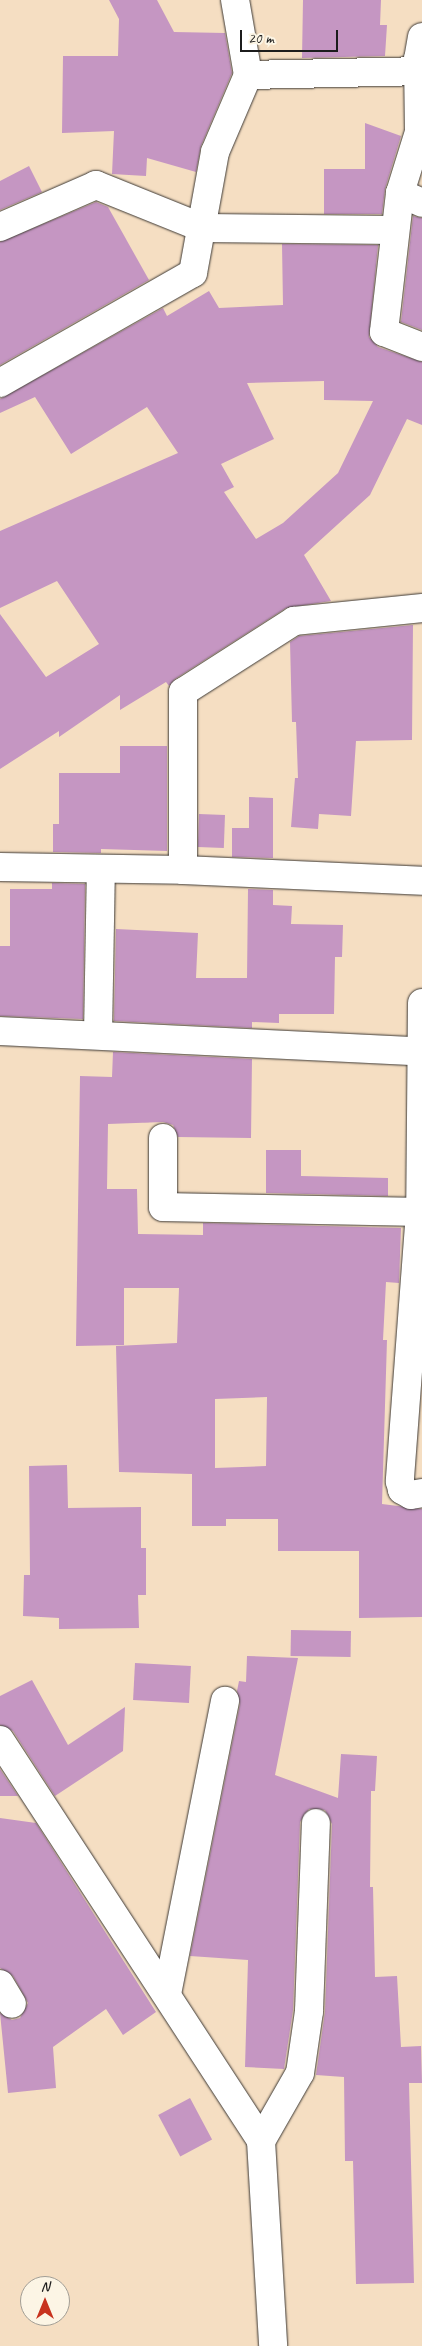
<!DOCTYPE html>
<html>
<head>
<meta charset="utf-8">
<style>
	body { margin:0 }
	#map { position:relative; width:422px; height:2346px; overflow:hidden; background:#f5dec2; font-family:Caveat,sans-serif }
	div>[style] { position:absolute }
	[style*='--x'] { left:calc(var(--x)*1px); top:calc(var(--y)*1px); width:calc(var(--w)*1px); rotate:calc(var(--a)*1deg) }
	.building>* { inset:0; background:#c596c2; transform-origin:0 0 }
	.roads { filter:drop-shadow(0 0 1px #3d3935) drop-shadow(0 0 1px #3d3935) }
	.minor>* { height:28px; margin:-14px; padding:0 14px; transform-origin:14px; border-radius:14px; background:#fff }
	span { translate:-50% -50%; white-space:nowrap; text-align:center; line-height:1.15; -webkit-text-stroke:4px #fcf5e5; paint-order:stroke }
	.north { position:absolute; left:20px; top:2276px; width:50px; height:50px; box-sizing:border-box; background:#fcf5e5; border:1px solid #a29e95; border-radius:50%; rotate:0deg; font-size:14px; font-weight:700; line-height:20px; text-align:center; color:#1c1c1c }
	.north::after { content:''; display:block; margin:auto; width:18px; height:22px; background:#c8321e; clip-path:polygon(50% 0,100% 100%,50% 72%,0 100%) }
	.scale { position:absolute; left:240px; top:30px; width:98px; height:22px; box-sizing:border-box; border:2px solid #1c1c1c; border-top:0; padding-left:6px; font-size:15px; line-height:18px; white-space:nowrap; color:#1c1c1c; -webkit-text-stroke:4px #fcf5e5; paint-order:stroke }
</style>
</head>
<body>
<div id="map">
	<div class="building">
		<div style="clip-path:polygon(109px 0,157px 0,174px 32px,225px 33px,232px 73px,201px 146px,196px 172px,147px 158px,146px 176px,112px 174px,114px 131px,62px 133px,63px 56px,118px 56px,119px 19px)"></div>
		<div style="clip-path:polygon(303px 0,381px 0,380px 25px,387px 25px,385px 56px,302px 58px)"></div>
		<div style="clip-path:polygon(365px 123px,401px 136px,385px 189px,382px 214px,324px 214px,324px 169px,365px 169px)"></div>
		<div style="clip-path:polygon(29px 166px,42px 192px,0 210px,0 181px)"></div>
		<div style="clip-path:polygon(96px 202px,108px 207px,149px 280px,0 365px,0 242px)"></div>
		<div style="clip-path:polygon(413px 216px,422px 218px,422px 330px,401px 322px)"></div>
		<div style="clip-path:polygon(evenodd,282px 244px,378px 245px,369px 337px,378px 347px,422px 362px,422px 425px,407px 419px,370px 495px,304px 555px,331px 601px,286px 608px,175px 679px,169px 686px,166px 682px,120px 710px,120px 695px,59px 737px,59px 731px,0 769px,0 614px,46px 677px,99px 644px,57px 581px,0 608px,0 531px,178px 453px,147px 407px,71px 454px,35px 397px,0 413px,0 399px,163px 308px,167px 316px,209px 291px,219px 308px,283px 305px,282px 244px,324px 381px,324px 400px,373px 401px,338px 473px,283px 523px,256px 539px,224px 492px,234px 487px,221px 464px,274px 439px,247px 383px,324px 381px)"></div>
		<div style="clip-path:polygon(413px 625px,412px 740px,356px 741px,351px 816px,319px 814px,318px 829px,291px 827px,295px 778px,298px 778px,296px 722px,292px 722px,290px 642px,299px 636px)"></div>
		<div style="clip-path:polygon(120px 746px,167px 746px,167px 851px,101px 849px,101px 853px,53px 852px,53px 824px,59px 824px,59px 773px,120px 773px)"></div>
		<div style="clip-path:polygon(249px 797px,273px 798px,273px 858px,232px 857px,232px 828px,249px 828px)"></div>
		<div style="left:199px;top:814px;width:26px;height:33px;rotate:2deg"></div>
		<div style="clip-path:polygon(52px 883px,85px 884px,83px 1019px,0 1016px,0 946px,10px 946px,10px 889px,52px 889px)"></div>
		<div style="clip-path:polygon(248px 889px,273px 890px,273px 905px,292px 906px,291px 924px,343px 925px,342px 957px,335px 957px,334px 1014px,279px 1014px,279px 1023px,252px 1022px,252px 1028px,114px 1021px,116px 929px,198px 933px,196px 978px,247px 978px)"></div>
		<div style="clip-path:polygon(evenodd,113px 1052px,252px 1059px,251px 1138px,178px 1137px,173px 1125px,163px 1122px,108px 1124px,107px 1189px,137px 1189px,138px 1234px,203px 1235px,203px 1223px,401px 1228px,399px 1283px,386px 1282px,383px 1340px,387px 1340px,382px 1504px,422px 1509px,422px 1617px,359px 1618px,359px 1551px,278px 1551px,278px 1519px,226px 1519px,226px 1526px,192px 1526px,192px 1474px,119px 1472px,116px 1346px,177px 1343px,179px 1288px,124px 1288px,124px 1345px,76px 1346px,80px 1076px,112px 1077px,113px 1052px,267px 1397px,266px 1466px,215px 1468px,215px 1399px,267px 1397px)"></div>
		<div style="clip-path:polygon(266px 1150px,301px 1150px,301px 1176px,388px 1178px,388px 1196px,266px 1193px)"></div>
		<div style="clip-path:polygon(67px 1465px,68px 1508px,141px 1507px,141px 1548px,146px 1548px,146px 1595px,138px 1595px,139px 1628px,59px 1629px,59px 1618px,23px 1616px,24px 1575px,30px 1575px,29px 1466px)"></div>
		<div style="left:291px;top:1630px;width:60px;height:26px;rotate:1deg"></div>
		<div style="clip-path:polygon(247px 1656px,298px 1658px,275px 1775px,338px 1798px,341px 1754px,377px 1756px,375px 1791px,371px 1791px,370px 1887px,373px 1887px,375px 1977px,397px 1976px,401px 2047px,421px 2046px,422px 2083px,409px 2083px,414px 2283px,356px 2284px,353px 2161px,345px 2161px,344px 2077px,316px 2075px,325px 2012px,332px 1824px,325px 1810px,309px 1809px,300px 1822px,293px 2010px,284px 2069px,245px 2067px,248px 1960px,190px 1956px,240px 1704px,237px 1691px,239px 1681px,246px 1682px)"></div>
		<div style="left:135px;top:1663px;width:56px;height:37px;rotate:3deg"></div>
		<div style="clip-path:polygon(32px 1680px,68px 1745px,125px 1707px,123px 1751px,55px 1796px,13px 1731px,0 1725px,0 1696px)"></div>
		<div style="clip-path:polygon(0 1769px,18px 1796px,0 1796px)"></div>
		<div style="clip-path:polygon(0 1818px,36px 1823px,156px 2012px,123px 2035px,106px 2009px,53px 2047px,56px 2088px,8px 2093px,0 2013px,12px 2020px,20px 2018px,28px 2003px,13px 1976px,0 1968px)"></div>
		<div style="left:190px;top:2098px;width:47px;height:36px;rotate:62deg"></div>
	</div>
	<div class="roads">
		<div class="minor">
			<div style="--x:422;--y:37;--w:22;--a:100"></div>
			<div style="--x:418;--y:59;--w:73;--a:89.2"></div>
			<div style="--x:419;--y:132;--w:64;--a:107.3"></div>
			<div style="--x:400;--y:193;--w:140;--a:96.6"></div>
			<div style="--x:384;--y:332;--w:41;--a:21.5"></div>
			<div style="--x:248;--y:75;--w:170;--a:-1.3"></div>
			<div style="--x:400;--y:193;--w:24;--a:24"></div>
			<div style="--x:0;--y:227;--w:105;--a:-23.6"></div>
			<div style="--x:96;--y:185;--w:115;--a:21.9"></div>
			<div style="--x:203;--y:228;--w:192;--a:0.6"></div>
			<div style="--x:0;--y:383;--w:222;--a:-29.7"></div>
			<div style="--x:193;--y:273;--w:123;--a:-79.7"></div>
			<div style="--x:215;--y:152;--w:84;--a:-66.8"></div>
			<div style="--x:248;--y:75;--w:76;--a:-99.8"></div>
			<div style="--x:0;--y:867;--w:183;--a:0.9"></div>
			<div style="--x:183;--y:870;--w:239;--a:2.6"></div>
			<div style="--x:183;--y:870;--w:178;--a:-90"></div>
			<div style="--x:183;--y:692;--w:132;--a:-32.6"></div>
			<div style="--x:294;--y:621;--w:129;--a:-5.8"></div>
			<div style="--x:422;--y:1003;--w:209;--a:90.5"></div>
			<div style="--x:420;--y:1212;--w:270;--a:94.3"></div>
			<div style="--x:400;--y:1481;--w:9;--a:77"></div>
			<div style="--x:402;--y:1490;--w:10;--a:29"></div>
			<div style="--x:411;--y:1495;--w:11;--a:-10"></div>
			<div style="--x:0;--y:1031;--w:423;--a:2.8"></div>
			<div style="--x:98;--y:1035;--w:164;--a:-89"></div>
			<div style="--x:163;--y:1138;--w:69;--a:90"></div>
			<div style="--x:163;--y:1207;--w:259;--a:1.1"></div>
			<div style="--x:0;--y:1740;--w:478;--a:56.9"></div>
			<div style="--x:261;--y:2141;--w:205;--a:86.6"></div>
			<div style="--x:0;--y:1984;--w:23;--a:59"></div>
			<div style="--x:167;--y:1994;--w:299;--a:-78.8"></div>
			<div style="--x:261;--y:2141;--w:78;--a:-60.2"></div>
			<div style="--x:300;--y:2073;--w:63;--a:-81.7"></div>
			<div style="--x:309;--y:2011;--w:188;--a:-87.9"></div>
		</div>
	</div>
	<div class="north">N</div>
	<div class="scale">20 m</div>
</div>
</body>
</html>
